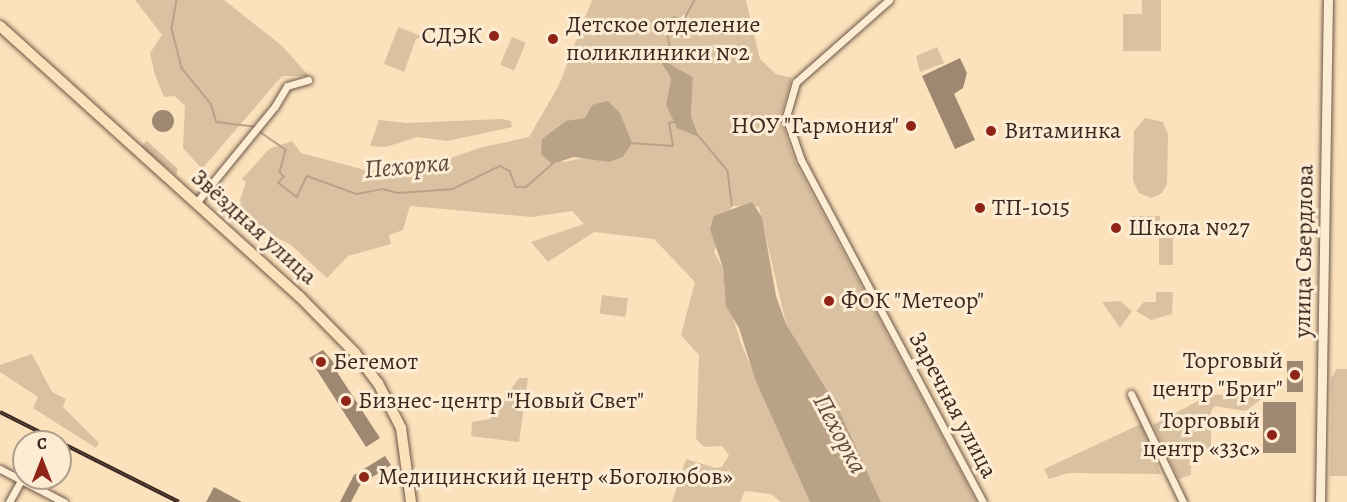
<!DOCTYPE html>
<html>
<head>
<meta charset="utf-8">
<style>
	body { margin:0 }
	#map { position:relative; width:1347px; height:502px; overflow:hidden; background:#fbe1bc; font-family:Alegreya,serif }
	div>[style] { position:absolute }
	[style*='--x'] { left:calc(var(--x)*1px); top:calc(var(--y)*1px); width:calc(var(--w)*1px); rotate:calc(var(--a)*1deg) }
	.green>* { inset:0; background:#dac1a1; transform-origin:0 0 }
	.water>* { inset:0; background:#baa287 }
	.stream>* { height:1.5px; margin:-0.75px; padding:0 0.75px; transform-origin:0.75px; border-radius:0.75px; background:#baa287 }
	.building>* { inset:0; background:#9f8871; transform-origin:0 0 }
	.round { border-radius:50% }
	.roads { filter:drop-shadow(0 0 2px #6b5646) drop-shadow(0 0 2px #6b5646) }
	.minor>* { height:7px; margin:-3.5px; padding:0 3.5px; transform-origin:3.5px; border-radius:3.5px; background:#fcecd3 }
	.secondary>* { height:9px; margin:-4.5px; padding:0 4.5px; transform-origin:4.5px; border-radius:4.5px; background:#fcecd3 }
	.primary>* { height:10px; margin:-5px; padding:0 5px; transform-origin:5px; border-radius:5px; background:#fbe1bc }
	.rail>* { height:4px; margin-top:-2px; transform-origin:0; background:repeating-linear-gradient(90deg,#fcecd3 0 4.5px,#3b271f 0 9px); box-sizing:border-box; border-block:2px solid #3b271f }
	.dots>* { width:16px; height:16px; translate:-50% -50%; box-sizing:border-box; border:3px solid #fcecd3; border-radius:50% }
	span { translate:-50% -50%; white-space:nowrap; text-align:center; line-height:1.15; -webkit-text-stroke:6px #fcecd3; paint-order:stroke }
	.poi-label { font-size:24px; color:#3b271f }
	.left { translate:0 -50%; text-align:left }
	.right { translate:-100% -50%; text-align:right }
	.street-label { font-size:24px; color:#3b271f }
	.water-label { font-size:26px; color:#614c3e; font-style:italic }
	.north { position:absolute; left:12px; top:430px; width:60px; height:60px; box-sizing:border-box; background:#fcecd3; border:2px solid #af9d8b; border-radius:50%; rotate:0deg; font-size:16px; font-weight:700; line-height:24px; text-align:center; color:#3b271f }
	.north::after { content:''; display:block; margin:auto; width:21px; height:27px; background:#8f2418; clip-path:polygon(50% 0,100% 100%,50% 72%,0 100%) }
</style>
</head>
<body>
<div id="map">
	<div class="green">
		<div style="clip-path:polygon(135px 0,224px 0,281px 45px,309px 76px,282px 76px,202px 169px,183px 148px,185px 106px,175px 96px,164px 97px,155px 75px,150px 53px,162px 35px)"></div>
		<div style="clip-path:polygon(evenodd,592px 0,746px 0,760px 59px,776px 74px,792px 78px,780px 117px,795px 162px,977px 502px,881px 502px,838px 408px,786px 324px,759px 207px,732px 206px,714px 252px,723px 268px,725px 293px,742px 346px,810px 502px,781px 502px,771px 494px,745px 491px,740px 502px,672px 502px,686px 459px,716px 468px,722px 467px,729px 455px,722px 446px,704px 447px,696px 439px,699px 355px,681px 335px,695px 282px,654px 239px,594px 232px,548px 262px,531px 242px,584px 224px,572px 211px,532px 217px,410px 206px,403px 230px,389px 235px,391px 244px,348px 256px,327px 278px,291px 245px,261px 229px,239px 203px,246px 182px,242px 179px,269px 149px,292px 141px,301px 153px,365px 170px,414px 171px,479px 148px,529px 137px,559px 85px,592px 0,671px 52px,668px 63px,693px 77px,691px 116px,699px 136px,676px 121px,666px 105px,671px 78px,665px 69px,671px 52px,592px 0,585px 118px,632px 143px,623px 157px,609px 162px,590px 157px,563px 162px,542px 139px,585px 118px)"></div>
		<div style="clip-path:polygon(1142px 0,1161px 0,1161px 51px,1123px 51px,1123px 14px,1142px 14px)"></div>
		<div style="clip-path:polygon(398px 27px,424px 37px,416px 39px,404px 72px,384px 64px)"></div>
		<div style="left:512px;top:37px;width:15px;height:30px;rotate:23deg"></div>
		<div style="clip-path:polygon(937px 47px,944px 63px,920px 72px,916px 56px)"></div>
		<div style="clip-path:polygon(1145px 118px,1163px 122px,1168px 134px,1167px 184px,1162px 193px,1151px 198px,1139px 193px,1133px 181px,1134px 131px)"></div>
		<div style="clip-path:polygon(502px 119px,511px 121px,512px 127px,448px 141px,417px 137px,386px 147px,370px 146px,379px 120px,407px 123px)"></div>
		<div style="clip-path:polygon(147px 141px,178px 169px,176px 175px,141px 147px)"></div>
		<div style="left:1132px;top:216px;width:28px;height:15px"></div>
		<div style="left:1159px;top:237px;width:14px;height:28px"></div>
		<div style="clip-path:polygon(1156px 292px,1173px 292px,1172px 314px,1151px 320px,1136px 311px,1144px 302px,1156px 302px)"></div>
		<div style="left:602px;top:295px;width:26px;height:19px;rotate:7deg"></div>
		<div style="clip-path:polygon(1120px 301px,1132px 311px,1120px 328px,1102px 302px)"></div>
		<div style="clip-path:polygon(32px 354px,52px 392px,66px 399px,63px 407px,99px 443px,96px 448px,33px 408px,38px 397px,0 372px,0 365px)"></div>
		<div style="clip-path:polygon(1337px 369px,1347px 369px,1347px 476px,1330px 476px,1331px 378px)"></div>
		<div style="clip-path:polygon(519px 378px,528px 378px,519px 442px,471px 436px,472px 422px,490px 419px)"></div>
		<div style="clip-path:polygon(1211px 394px,1263px 398px,1246px 411px,1215px 406px,1211px 411px,1211px 449px,1191px 449px,1191px 475px,1179px 479px,1153px 425px)"></div>
		<div style="clip-path:polygon(1141px 424px,1161px 474px,1068px 473px,1049px 479px,1044px 469px)"></div>
	</div>
	<div class="water">
		<div style="clip-path:polygon(671px 52px,668px 63px,693px 77px,691px 116px,699px 137px,677px 128px,666px 105px,671px 78px,662px 64px)"></div>
		<div style="clip-path:polygon(608px 101px,620px 113px,632px 143px,623px 157px,609px 162px,574px 157px,552px 164px,541px 154px,542px 139px,566px 121px,585px 118px,592px 105px)"></div>
		<div style="clip-path:polygon(752px 202px,762px 217px,776px 296px,786px 324px,838px 408px,881px 502px,810px 502px,755px 379px,739px 328px,726px 306px,723px 268px,710px 229px,714px 216px)"></div>
	</div>
	<div class="stream">
		<div style="--x:177;--y:0;--w:29;--a:100"></div>
		<div style="--x:172;--y:29;--w:40;--a:75.6"></div>
		<div style="--x:182;--y:68;--w:46;--a:51.1"></div>
		<div style="--x:211;--y:104;--w:19;--a:72"></div>
		<div style="--x:217;--y:122;--w:38;--a:7"></div>
		<div style="--x:671;--y:52;--w:31;--a:-103"></div>
		<div style="--x:664;--y:22;--w:12;--a:-24"></div>
		<div style="--x:675;--y:17;--w:9;--a:41"></div>
		<div style="--x:682;--y:23;--w:26;--a:-61"></div>
		<div style="--x:259;--y:131;--w:33;--a:35"></div>
		<div style="--x:286;--y:150;--w:23;--a:105"></div>
		<div style="--x:280;--y:172;--w:6;--a:51"></div>
		<div style="--x:284;--y:177;--w:8;--a:130"></div>
		<div style="--x:279;--y:183;--w:23;--a:38"></div>
		<div style="--x:297;--y:197;--w:23;--a:-65"></div>
		<div style="--x:307;--y:176;--w:53;--a:19.8"></div>
		<div style="--x:357;--y:194;--w:25;--a:-11"></div>
		<div style="--x:382;--y:189;--w:17;--a:13"></div>
		<div style="--x:399;--y:193;--w:54;--a:-4.2"></div>
		<div style="--x:453;--y:189;--w:52;--a:-26.1"></div>
		<div style="--x:500;--y:166;--w:11;--a:27"></div>
		<div style="--x:510;--y:171;--w:17;--a:69"></div>
		<div style="--x:516;--y:187;--w:10;--a:0"></div>
		<div style="--x:526;--y:187;--w:37;--a:-41"></div>
		<div style="--x:698;--y:135;--w:47;--a:50.2"></div>
		<div style="--x:728;--y:171;--w:35;--a:83"></div>
		<div style="--x:631;--y:143;--w:42;--a:4.1"></div>
		<div style="--x:673;--y:146;--w:23;--a:-100"></div>
		<div style="--x:669;--y:123;--w:8;--a:-14"></div>
	</div>
	<div class="building">
		<div style="clip-path:polygon(960px 58px,967px 73px,963px 88px,954px 94px,975px 140px,955px 149px,922px 76px)"></div>
		<div class="round" style="left:152px;top:110px;width:22px;height:22px"></div>
		<div style="clip-path:polygon(323px 350px,340px 370px,337px 372px,380px 438px,366px 447px,309px 358px)"></div>
		<div style="left:1287px;top:361px;width:16px;height:31px"></div>
		<div style="left:1263px;top:402px;width:33px;height:51px"></div>
		<div style="clip-path:polygon(385px 456px,391px 465px,360px 485px,351px 502px,340px 502px,354px 475px)"></div>
		<div style="clip-path:polygon(214px 487px,242px 502px,206px 502px)"></div>
	</div>
	<div class="roads">
		<div class="minor">
			<div style="--x:889;--y:0;--w:124;--a:138.6"></div>
			<div style="--x:796;--y:82;--w:36;--a:106"></div>
			<div style="--x:786;--y:117;--w:46;--a:70.8"></div>
			<div style="--x:801;--y:160;--w:387;--a:62"></div>
			<div style="--x:196;--y:203;--w:125;--a:-50.8"></div>
			<div style="--x:275;--y:106;--w:23;--a:-59"></div>
			<div style="--x:287;--y:86;--w:22;--a:-16"></div>
			<div style="--x:1131;--y:394;--w:120;--a:64.3"></div>
			<div style="--x:0;--y:469;--w:72;--a:27.3"></div>
			<div style="--x:9;--y:502;--w:25;--a:-61"></div>
		</div>
		<div class="secondary">
			<div style="--x:1320;--y:502;--w:502;--a:-89.09"></div>
		</div>
		<div class="primary">
			<div style="--x:0;--y:26;--w:403;--a:42.1"></div>
			<div style="--x:299;--y:296;--w:80;--a:45.5"></div>
			<div style="--x:355;--y:353;--w:38;--a:53"></div>
			<div style="--x:378;--y:383;--w:51;--a:62.9"></div>
			<div style="--x:401;--y:428;--w:75;--a:82.3"></div>
		</div>
	</div>
	<div class="rail">
		<div style="--x:0;--y:412;--w:200;--a:26.7"></div>
	</div>
	<div class="dots">
		<div style="left:494px;top:36px;background:#8f2418"></div>
		<div style="left:553px;top:39px;background:#8f2418"></div>
		<div style="left:911px;top:126px;background:#8f2418"></div>
		<div style="left:991px;top:131px;background:#8f2418"></div>
		<div style="left:980px;top:208px;background:#8f2418"></div>
		<div style="left:1116px;top:228px;background:#8f2418"></div>
		<div style="left:829px;top:301px;background:#8f2418"></div>
		<div style="left:321px;top:362px;background:#8f2418"></div>
		<div style="left:1295px;top:375px;background:#8f2418"></div>
		<div style="left:346px;top:401px;background:#8f2418"></div>
		<div style="left:1272px;top:435px;background:#8f2418"></div>
		<div style="left:364px;top:477px;background:#8f2418"></div>
	</div>
	<div class="poi-label">
		<span class="left" style="left:566px;top:39px">Детское отделение<br>поликлиники №2</span>
		<span class="right" style="left:482px;top:36px">СДЭК</span>
		<span class="right" style="left:899px;top:126px">НОУ "Гармония"</span>
		<span class="left" style="left:1004px;top:131px">Витаминка</span>
		<span class="left" style="left:992px;top:208px">ТП-1015</span>
		<span class="left" style="left:1128px;top:228px">Школа №27</span>
		<span class="left" style="left:841px;top:301px">ФОК "Метеор"</span>
		<span class="right" style="left:1283px;top:375px">Торговый<br>центр "Бриг"</span>
		<span class="left" style="left:333px;top:362px">Бегемот</span>
		<span class="left" style="left:358px;top:401px">Бизнес-центр "Новый Свет"</span>
		<span class="right" style="left:1260px;top:435px">Торговый<br>центр «33с»</span>
		<span class="left" style="left:378px;top:477px">Медицинский центр «Боголюбов»</span>
	</div>
	<div class="street-label">
		<span style="left:254px;top:227px;rotate:42deg">Звёздная улица</span>
		<span style="left:1304px;top:251px;rotate:-89deg">улица Свердлова</span>
		<span style="left:953px;top:405px;rotate:62deg">Заречная улица</span>
	</div>
	<div class="water-label">
		<span style="left:407px;top:166px;rotate:-5deg">Пехорка</span>
		<span style="left:840px;top:434px;rotate:62deg">Пехорка</span>
	</div>
	<div class="north">С</div>
</div>
</body>
</html>
